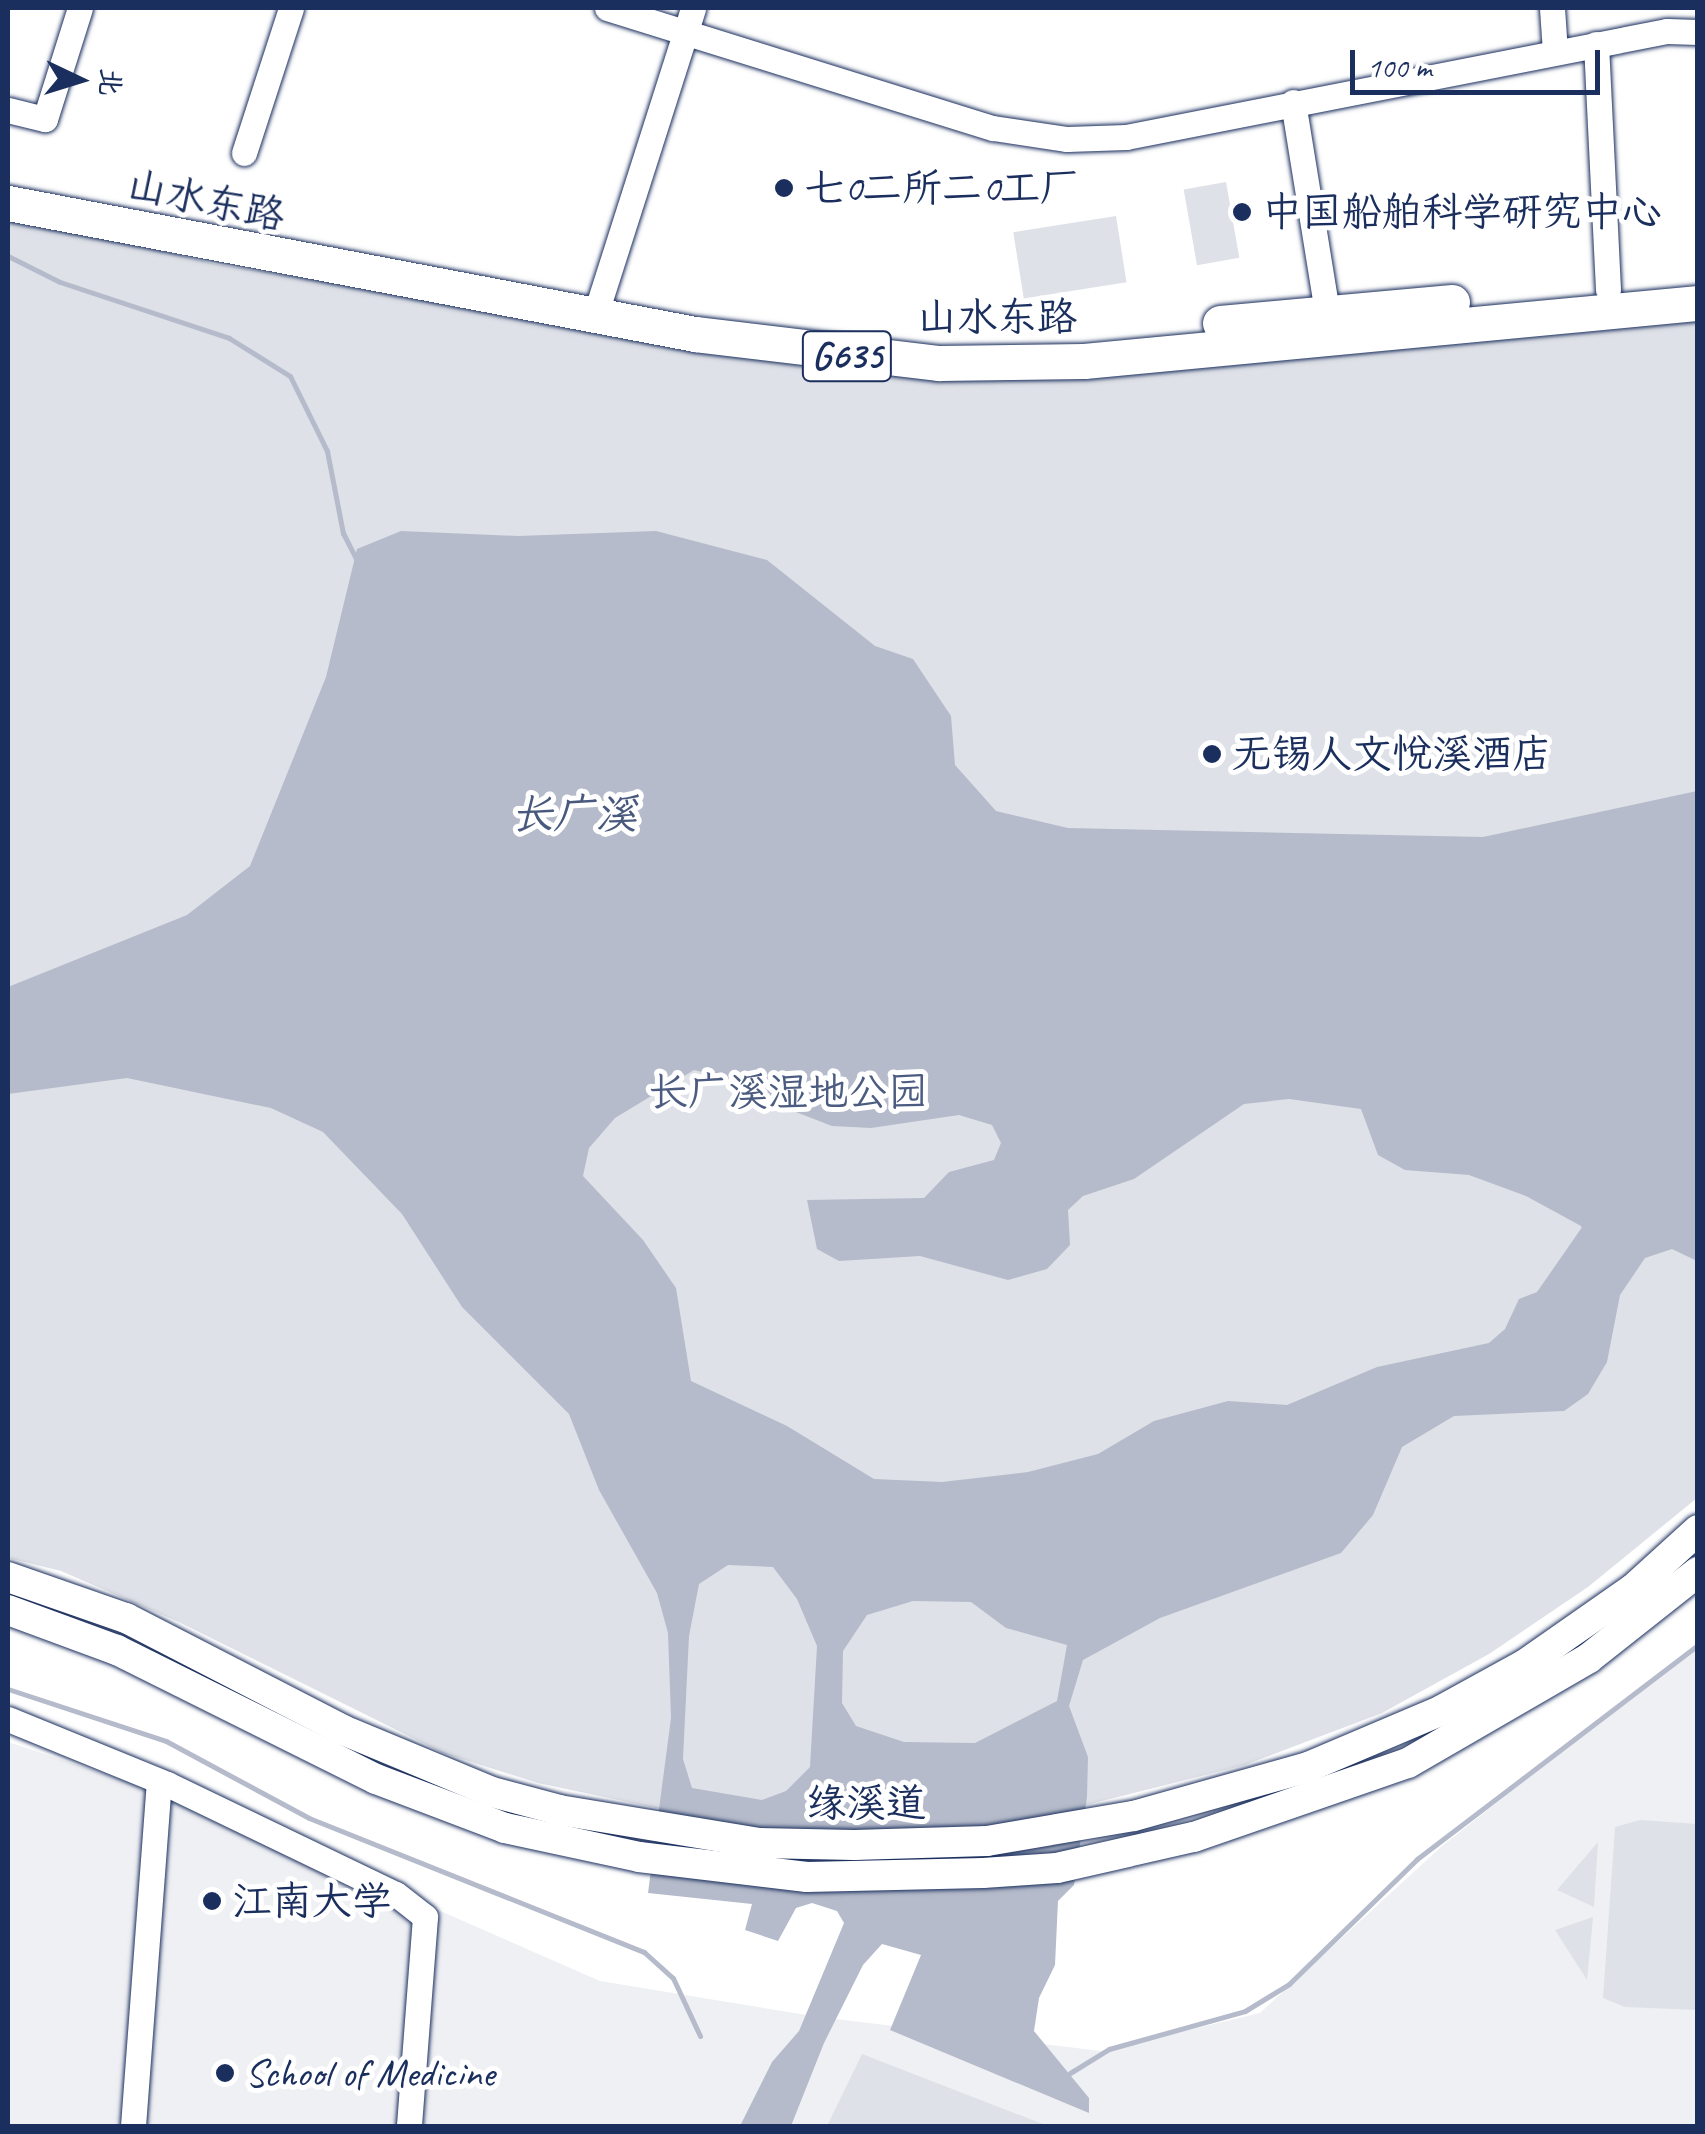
<!DOCTYPE html>
<html>
<head>
<meta charset="utf-8">
<style>
	body { margin:0 }
	#map { position:relative; width:1705px; height:2134px; overflow:hidden; background:#fff; font-family:Caveat,"LXGW WenKai TC",sans-serif }
	div>[style] { position:absolute }
	[style*='--x'] { left:calc(var(--x)*1px); top:calc(var(--y)*1px); width:calc(var(--w)*1px); rotate:calc(var(--a)*1deg) }
	.built>* { inset:0; background:#eff0f4 }
	.green>* { inset:0; background:#dee1e7; transform-origin:0 0 }
	.water>* { inset:0; background:#b5bbca }
	.stream>* { height:5px; margin:-2.5px; padding:0 2.5px; transform-origin:2.5px; border-radius:2.5px; background:#b5bbca }
	.river>* { height:30px; margin:-15px; padding:0 15px; transform-origin:15px; border-radius:15px; background:#b5bbca }
	.roads { filter:drop-shadow(0 0 2px #1b2f5e) drop-shadow(0 0 2px #1b2f5e) }
	.minor>* { height:25px; margin:-12.5px; padding:0 12.5px; transform-origin:12.5px; border-radius:12.5px; background:#fff }
	.major>* { height:30px; margin:-15px; padding:0 15px; transform-origin:15px; border-radius:15px; background:#fff }
	.highway>* { height:35px; margin:-17.5px; padding:0 17.5px; transform-origin:17.5px; border-radius:17.5px; background:#fff }
	.dots>* { width:28px; height:28px; translate:-50% -50%; box-sizing:border-box; border:5px solid #fff; border-radius:50% }
	span { translate:-50% -50%; white-space:nowrap; text-align:center; line-height:1.15; -webkit-text-stroke:10px #fff; paint-order:stroke }
	.shield-label span { padding:2px 8px; background:#fff; border:2px solid; border-radius:8px; -webkit-text-stroke-width:0 }
	.shield-label { font-size:38px; color:#1b2f5e; font-weight:700 }
	.poi-label { font-size:40px; color:#1b2f5e }
	.left { translate:0 -50%; text-align:left }
	.street-label { font-size:40px; color:#1b2f5e }
	.park-label { font-size:40px; color:#4c5c80 }
	.water-label { font-size:42px; color:#49597e; font-style:italic }
	.frame { position:absolute; inset:0; border:10px solid #1b2f5e; pointer-events:none }
	.north { position:absolute; left:30px; top:30px; width:100px; height:100px; -webkit-text-stroke:8px #fff; paint-order:stroke; rotate:94deg; font-size:28px; font-weight:700; line-height:40px; text-align:center; color:#1b2f5e }
	.north::after { content:''; display:block; margin:auto; width:35px; height:45px; background:#1b2f5e; clip-path:polygon(50% 0,100% 100%,50% 72%,0 100%) }
	.scale { position:absolute; left:1350px; top:50px; width:250px; height:45px; box-sizing:border-box; border:5px solid #1b2f5e; border-top:0; padding-left:12px; font-size:30px; line-height:35px; white-space:nowrap; color:#1b2f5e; -webkit-text-stroke:8px #fff; paint-order:stroke }
</style>
</head>
<body>
<div id="map">
	<div class="built">
		<div style="clip-path:polygon(1697px 1645px,1697px 2126px,8px 2126px,8px 1742px,198px 1805px,600px 1981px,819px 2017px,1101px 2051px,1260px 2013px,1442px 1846px)"></div>
	</div>
	<div class="green">
		<div style="left:1226px;top:182px;width:77px;height:43px;rotate:80deg"></div>
		<div style="clip-path:polygon(8px 213px,215px 264px,908px 374px,1697px 319px,1697px 1498px,1588px 1587px,1489px 1654px,1382px 1713px,1245px 1765px,1086px 1805px,776px 1822px,661px 1809px,538px 1783px,443px 1753px,181px 1623px,61px 1571px,8px 1558px)"></div>
		<div style="left:1116px;top:216px;width:67px;height:104px;rotate:81deg"></div>
		<div style="clip-path:polygon(1640px 1820px,1697px 1824px,1697px 2010px,1625px 2007px,1603px 1998px,1615px 1827px)"></div>
		<div style="clip-path:polygon(1598px 1842px,1594px 1907px,1557px 1890px)"></div>
		<div style="clip-path:polygon(1593px 1917px,1593px 1918px,1587px 1980px,1555px 1930px)"></div>
		<div style="clip-path:polygon(862px 2054px,1048px 2126px,827px 2126px)"></div>
	</div>
	<div class="water">
		<div style="clip-path:polygon(evenodd,401px 531px,518px 536px,656px 531px,767px 560px,875px 646px,913px 659px,951px 716px,955px 765px,996px 811px,1068px 828px,1483px 837px,1697px 791px,1697px 1261px,1672px 1249px,1645px 1258px,1620px 1295px,1607px 1362px,1588px 1394px,1564px 1411px,1454px 1416px,1402px 1447px,1373px 1515px,1341px 1553px,1160px 1618px,1083px 1660px,1069px 1706px,1088px 1757px,1087px 1797px,1074px 1885px,1058px 1901px,1055px 1965px,1039px 1998px,1034px 2031px,1089px 2098px,1089px 2113px,890px 2030px,921px 1955px,882px 1944px,863px 1965px,824px 2043px,791px 2126px,740px 2126px,772px 2062px,799px 2031px,844px 1923px,837px 1911px,812px 1903px,796px 1908px,778px 1941px,745px 1930px,752px 1904px,648px 1893px,671px 1718px,668px 1633px,657px 1593px,599px 1490px,569px 1414px,462px 1307px,402px 1214px,323px 1132px,271px 1108px,127px 1078px,8px 1094px,8px 987px,187px 915px,250px 866px,326px 677px,357px 549px,401px 531px,694px 1070px,739px 1081px,770px 1102px,832px 1126px,871px 1128px,959px 1115px,992px 1125px,1001px 1143px,994px 1160px,949px 1172px,924px 1198px,807px 1200px,817px 1249px,839px 1261px,920px 1256px,1008px 1280px,1047px 1269px,1070px 1245px,1068px 1210px,1083px 1196px,1134px 1179px,1244px 1104px,1289px 1099px,1361px 1109px,1378px 1155px,1405px 1170px,1469px 1175px,1526px 1196px,1581px 1226px,1592px 1256px,1577px 1277px,1519px 1299px,1505px 1329px,1489px 1343px,1377px 1367px,1287px 1405px,1228px 1401px,1154px 1421px,1098px 1454px,1028px 1472px,942px 1482px,874px 1479px,787px 1426px,691px 1381px,676px 1288px,643px 1240px,583px 1176px,589px 1148px,615px 1118px,694px 1070px,401px 531px,728px 1565px,773px 1567px,797px 1599px,817px 1646px,810px 1767px,786px 1791px,762px 1800px,692px 1788px,683px 1759px,689px 1636px,699px 1584px,728px 1565px,401px 531px,913px 1601px,971px 1602px,1006px 1628px,1067px 1645px,1057px 1701px,975px 1743px,904px 1742px,856px 1726px,842px 1703px,843px 1651px,867px 1615px,913px 1601px)"></div>
	</div>
	<div class="stream">
		<div style="--x:8;--y:256;--w:58;--a:26.6"></div>
		<div style="--x:60;--y:282;--w:178;--a:18.3"></div>
		<div style="--x:229;--y:338;--w:72;--a:31.9"></div>
		<div style="--x:290;--y:376;--w:84;--a:63.7"></div>
		<div style="--x:327;--y:451;--w:84;--a:79"></div>
		<div style="--x:343;--y:533;--w:31;--a:63"></div>
		<div style="--x:8;--y:1689;--w:166;--a:18.2"></div>
		<div style="--x:166;--y:1741;--w:162;--a:28.3"></div>
		<div style="--x:309;--y:1818;--w:361;--a:21.8"></div>
		<div style="--x:644;--y:1952;--w:39;--a:42"></div>
		<div style="--x:673;--y:1978;--w:64;--a:65"></div>
		<div style="--x:1070;--y:2073;--w:46;--a:-31.6"></div>
		<div style="--x:1109;--y:2049;--w:141;--a:-15.6"></div>
		<div style="--x:1245;--y:2011;--w:52;--a:-31.5"></div>
		<div style="--x:1289;--y:1984;--w:179;--a:-44.3"></div>
		<div style="--x:1417;--y:1859;--w:353;--a:-37.3"></div>
	</div>
	<div class="river">
		<div style="--x:1540;--y:1314;--w:124;--a:-55.2"></div>
	</div>
	<div class="roads">
		<div class="minor">
			<div style="--x:607;--y:8;--w:404;--a:17.3"></div>
			<div style="--x:993;--y:128;--w:75;--a:8.5"></div>
			<div style="--x:1067;--y:139;--w:59;--a:-1.9"></div>
			<div style="--x:1126;--y:137;--w:551;--a:-11.09"></div>
			<div style="--x:1667;--y:31;--w:31;--a:2"></div>
			<div style="--x:1552;--y:8;--w:44;--a:86.1"></div>
			<div style="--x:1596;--y:44;--w:246;--a:87.2"></div>
			<div style="--x:1293;--y:102;--w:213;--a:80.8"></div>
			<div style="--x:8;--y:110;--w:38;--a:14"></div>
			<div style="--x:45;--y:119;--w:116;--a:-72.5"></div>
			<div style="--x:244;--y:153;--w:152;--a:-72"></div>
			<div style="--x:600;--y:300;--w:306;--a:-72.3"></div>
			<div style="--x:8;--y:1719;--w:172;--a:22.2"></div>
			<div style="--x:167;--y:1784;--w:254;--a:25.7"></div>
			<div style="--x:396;--y:1894;--w:37;--a:38"></div>
			<div style="--x:425;--y:1917;--w:210;--a:94.4"></div>
			<div style="--x:133;--y:2126;--w:344;--a:-85.7"></div>
		</div>
		<div class="major">
			<div style="--x:8;--y:1577;--w:125;--a:19.2"></div>
			<div style="--x:126;--y:1618;--w:244;--a:27.3"></div>
			<div style="--x:343;--y:1730;--w:161;--a:22.6"></div>
			<div style="--x:492;--y:1792;--w:69;--a:15"></div>
			<div style="--x:559;--y:1810;--w:203;--a:9.4"></div>
			<div style="--x:759;--y:1843;--w:95;--a:1.2"></div>
			<div style="--x:854;--y:1845;--w:133;--a:-1.7"></div>
			<div style="--x:987;--y:1841;--w:149;--a:-9.7"></div>
			<div style="--x:1134;--y:1816;--w:181;--a:-15.7"></div>
			<div style="--x:1308;--y:1767;--w:146;--a:-23"></div>
			<div style="--x:1442;--y:1710;--w:94;--a:-28.8"></div>
			<div style="--x:1524;--y:1665;--w:133;--a:-34.9"></div>
			<div style="--x:1633;--y:1589;--w:88;--a:-42.2"></div>
			<div style="--x:8;--y:1610;--w:116;--a:20.2"></div>
			<div style="--x:117;--y:1650;--w:289;--a:26.5"></div>
			<div style="--x:376;--y:1779;--w:138;--a:20.8"></div>
			<div style="--x:505;--y:1828;--w:137;--a:12.2"></div>
			<div style="--x:639;--y:1857;--w:169;--a:6.8"></div>
			<div style="--x:807;--y:1877;--w:176;--a:-1.3"></div>
			<div style="--x:983;--y:1873;--w:74;--a:-3.9"></div>
			<div style="--x:1057;--y:1868;--w:140;--a:-12.8"></div>
			<div style="--x:1194;--y:1837;--w:226;--a:-19.1"></div>
			<div style="--x:1408;--y:1763;--w:209;--a:-30.1"></div>
			<div style="--x:1589;--y:1658;--w:139;--a:-38.3"></div>
		</div>
		<div class="highway">
			<div style="--x:8;--y:203;--w:699;--a:10.8"></div>
			<div style="--x:695;--y:334;--w:246;--a:6.8"></div>
			<div style="--x:939;--y:363;--w:145;--a:-0.8"></div>
			<div style="--x:1084;--y:361;--w:617;--a:-5.4"></div>
			<div style="--x:1220;--y:323;--w:233;--a:-5.2"></div>
		</div>
	</div>
	<div class="dots">
		<div style="left:784px;top:188px;background:#1b2f5e"></div>
		<div style="left:1242px;top:212px;background:#1b2f5e"></div>
		<div style="left:1212px;top:754px;background:#1b2f5e"></div>
		<div style="left:212px;top:1901px;background:#1b2f5e"></div>
		<div style="left:225px;top:2073px;background:#1b2f5e"></div>
	</div>
	<div class="shield-label">
		<span style="left:847px;top:356px">G635</span>
	</div>
	<div class="poi-label">
		<span class="left" style="left:804px;top:188px">七0二所二0工厂</span>
		<span class="left" style="left:1262px;top:212px">中国船舶科学研究中心</span>
		<span class="left" style="left:1232px;top:754px">无锡人文悦溪酒店</span>
		<span class="left" style="left:232px;top:1901px">江南大学</span>
		<span class="left" style="left:245px;top:2073px">School of Medicine</span>
	</div>
	<div class="street-label">
		<span style="left:206px;top:200px;rotate:12deg">山水东路</span>
		<span style="left:997px;top:317px">山水东路</span>
		<span style="left:866px;top:1803px">缘溪道</span>
	</div>
	<div class="park-label">
		<span style="left:788px;top:1092px">长广溪湿地公园</span>
	</div>
	<div class="water-label">
		<span style="left:574px;top:815px">长广溪</span>
	</div>
	<div class="frame"></div>
	<div class="north">北</div>
	<div class="scale">100 m</div>
</div>
</body>
</html>
